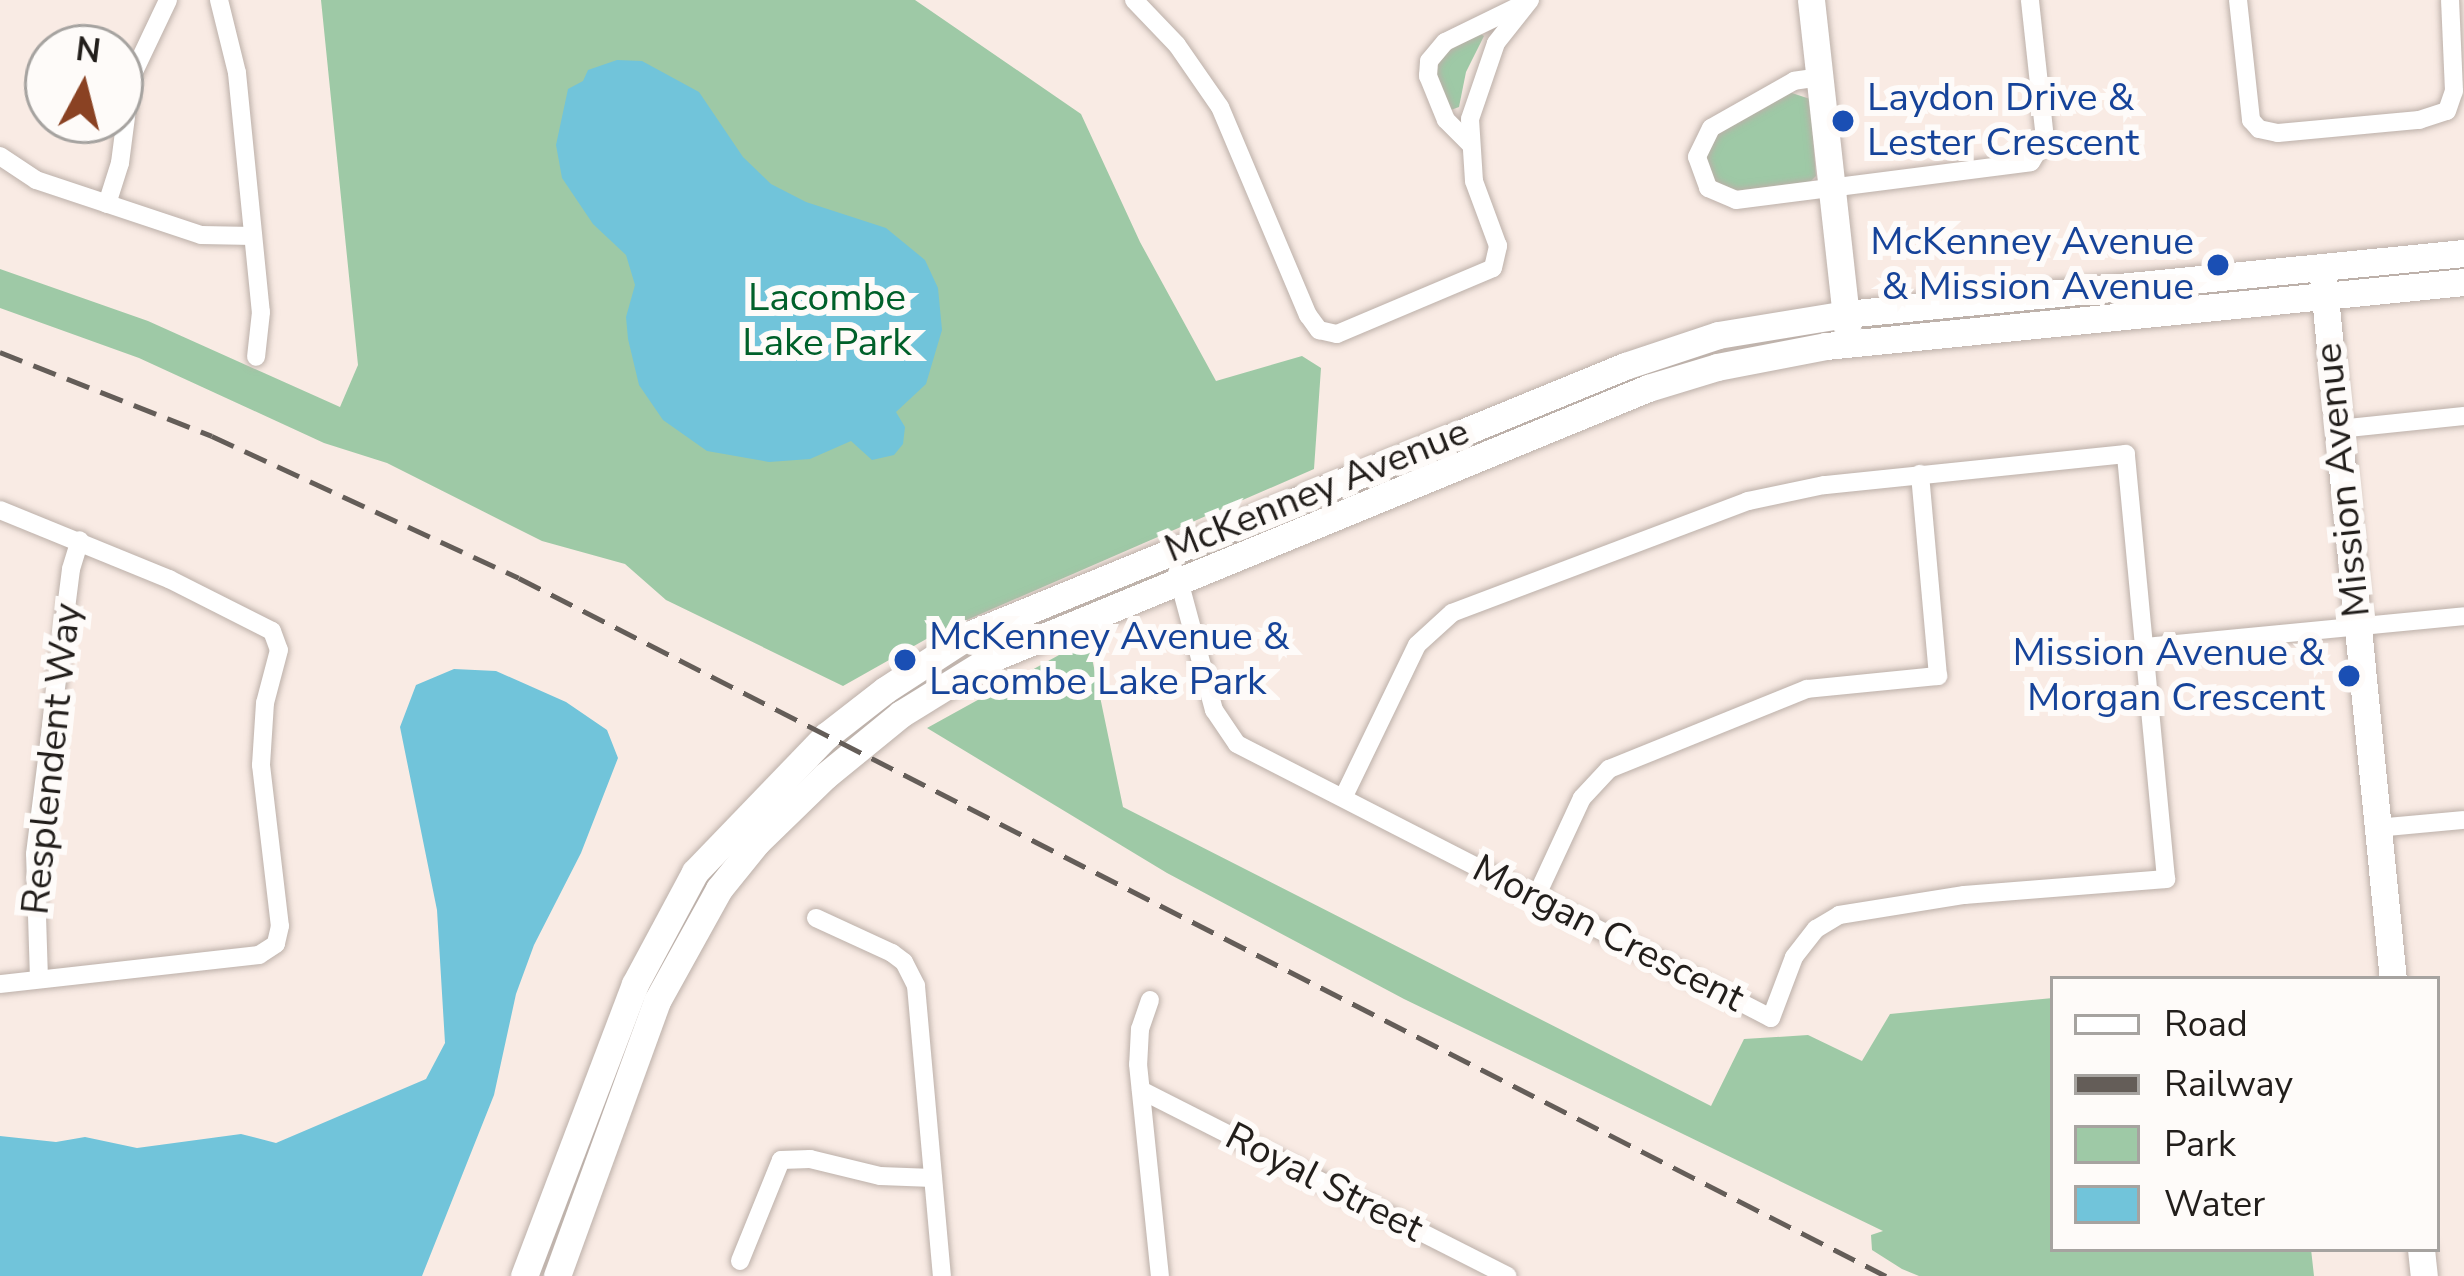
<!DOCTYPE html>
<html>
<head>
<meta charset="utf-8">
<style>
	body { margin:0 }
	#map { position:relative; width:2464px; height:1276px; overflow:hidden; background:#f9ebe4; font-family:"Nunito Sans",sans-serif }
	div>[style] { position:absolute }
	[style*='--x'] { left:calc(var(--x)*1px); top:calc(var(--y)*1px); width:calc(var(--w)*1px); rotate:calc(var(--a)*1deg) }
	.green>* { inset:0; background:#9ec9a6 }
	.water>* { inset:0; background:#71c4da }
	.roads { filter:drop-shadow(0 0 3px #bcb0a9) drop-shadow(0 0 3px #bcb0a9) }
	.street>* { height:18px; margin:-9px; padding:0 9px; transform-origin:9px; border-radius:9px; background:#fff }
	.secondary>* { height:27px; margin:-13.5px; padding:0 13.5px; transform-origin:13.5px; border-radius:13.5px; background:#fff }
	.rail>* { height:4.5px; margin-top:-2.25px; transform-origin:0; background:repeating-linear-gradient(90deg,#645d58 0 24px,transparent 0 36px) }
	.dots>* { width:33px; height:33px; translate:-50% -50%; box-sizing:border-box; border:6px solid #fefbf9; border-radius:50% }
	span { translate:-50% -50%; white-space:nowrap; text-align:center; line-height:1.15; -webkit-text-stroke:12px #fefbf9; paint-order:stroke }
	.transit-label { font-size:39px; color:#164399 }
	.left { translate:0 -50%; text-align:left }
	.right { translate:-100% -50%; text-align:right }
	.park-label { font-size:39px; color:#00602a }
	.street-label { font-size:39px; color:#221e1b }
	.legend { position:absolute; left:2050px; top:976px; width:390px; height:276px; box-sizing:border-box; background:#fefbf9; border:3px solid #a6a3a0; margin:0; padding:15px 21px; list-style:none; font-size:36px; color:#221e1b }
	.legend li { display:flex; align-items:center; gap:24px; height:60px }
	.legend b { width:60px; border:3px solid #a6a3a0 }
	.north { position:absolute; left:24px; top:24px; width:120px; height:120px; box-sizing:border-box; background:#fefbf9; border:3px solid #a6a3a0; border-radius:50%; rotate:7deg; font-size:33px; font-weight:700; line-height:48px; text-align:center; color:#221e1b }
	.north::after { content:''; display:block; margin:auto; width:42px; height:54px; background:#8a4223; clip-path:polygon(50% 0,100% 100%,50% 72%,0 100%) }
</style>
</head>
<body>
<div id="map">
	<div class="green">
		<div style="clip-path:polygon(321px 0,915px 0,1081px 114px,1140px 242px,1216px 381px,1302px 356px,1321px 368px,1314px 469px,937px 633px,843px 686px,666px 600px,625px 564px,542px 541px,387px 463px,324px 443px,139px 358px,0 308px,0 269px,148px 321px,340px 407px,358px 365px)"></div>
		<div style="clip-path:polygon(1479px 33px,1484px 36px,1466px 72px,1459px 107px,1451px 110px,1436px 76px,1438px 65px,1447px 50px)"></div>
		<div style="clip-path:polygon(1789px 92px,1810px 99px,1816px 176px,1810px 182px,1734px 191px,1712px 180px,1705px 156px,1715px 135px)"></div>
		<div style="clip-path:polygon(1088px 639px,1123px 807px,1711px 1106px,1744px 1039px,1808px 1035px,1862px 1061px,1890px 1014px,2053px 998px,2053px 1249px,2311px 1249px,2314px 1276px,1919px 1276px,1902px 1269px,1872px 1250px,1871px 1235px,1883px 1231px,1404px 999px,1167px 873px,927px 728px)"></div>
	</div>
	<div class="water">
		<div style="clip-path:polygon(617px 60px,642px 61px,699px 92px,743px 157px,771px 184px,806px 202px,886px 228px,925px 260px,938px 288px,942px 330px,926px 384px,896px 412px,905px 427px,903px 444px,894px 455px,872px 460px,851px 441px,810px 459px,769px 462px,707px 451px,663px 420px,639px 385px,628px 339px,626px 317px,635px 285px,626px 255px,593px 224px,562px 178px,556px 145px,568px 89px,583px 81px,588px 70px)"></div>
		<div style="clip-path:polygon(454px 669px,496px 671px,566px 702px,607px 730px,618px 758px,581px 853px,534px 945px,516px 994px,494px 1095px,422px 1276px,0 1276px,0 1136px,56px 1142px,85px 1137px,137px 1148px,241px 1134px,276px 1143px,426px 1079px,445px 1043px,437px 910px,400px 727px,416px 685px)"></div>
	</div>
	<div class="roads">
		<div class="street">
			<div style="--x:219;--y:0;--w:75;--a:76.1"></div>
			<div style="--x:237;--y:73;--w:240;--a:84.3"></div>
			<div style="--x:261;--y:312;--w:45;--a:96.3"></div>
			<div style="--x:1134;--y:0;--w:62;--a:46.3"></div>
			<div style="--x:1177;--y:45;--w:75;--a:55.3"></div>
			<div style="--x:1220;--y:107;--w:226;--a:67.1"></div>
			<div style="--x:1308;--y:315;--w:19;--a:54"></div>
			<div style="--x:1319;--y:330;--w:18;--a:13"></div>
			<div style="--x:1337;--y:334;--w:169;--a:-22.9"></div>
			<div style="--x:1493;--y:268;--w:23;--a:-77"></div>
			<div style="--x:1498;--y:246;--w:69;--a:-110.3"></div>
			<div style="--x:1474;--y:181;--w:62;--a:-93.7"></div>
			<div style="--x:1470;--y:119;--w:80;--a:-71.1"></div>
			<div style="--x:1496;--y:43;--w:55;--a:-51.7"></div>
			<div style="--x:2238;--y:0;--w:121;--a:83.8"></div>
			<div style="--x:2251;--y:120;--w:12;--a:48"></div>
			<div style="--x:2259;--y:129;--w:19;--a:12"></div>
			<div style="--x:2278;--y:133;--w:142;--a:-5.3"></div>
			<div style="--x:2419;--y:120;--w:29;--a:-18"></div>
			<div style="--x:2447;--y:111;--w:21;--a:-71"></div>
			<div style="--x:2454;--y:91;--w:91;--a:-92.5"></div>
			<div style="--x:1821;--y:77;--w:27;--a:172"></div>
			<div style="--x:1794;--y:81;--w:95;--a:150.5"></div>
			<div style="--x:1711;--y:128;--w:32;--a:116"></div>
			<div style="--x:1697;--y:157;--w:33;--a:70"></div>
			<div style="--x:1708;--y:188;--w:30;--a:23"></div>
			<div style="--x:1736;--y:200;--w:297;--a:-7.3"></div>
			<div style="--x:2031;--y:162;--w:27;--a:-59"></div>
			<div style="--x:2045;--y:139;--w:140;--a:-96.2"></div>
			<div style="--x:1470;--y:144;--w:34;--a:-135"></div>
			<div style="--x:1446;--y:120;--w:48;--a:-112.2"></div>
			<div style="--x:1428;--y:76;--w:15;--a:-86"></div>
			<div style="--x:1429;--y:61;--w:25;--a:-50"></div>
			<div style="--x:1445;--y:42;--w:82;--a:-25.9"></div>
			<div style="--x:0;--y:156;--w:43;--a:33.7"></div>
			<div style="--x:36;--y:180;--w:174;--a:18.4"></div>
			<div style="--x:201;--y:235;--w:52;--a:1.1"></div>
			<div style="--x:107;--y:204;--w:43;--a:-72.4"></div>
			<div style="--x:120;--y:163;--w:86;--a:-82.6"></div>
			<div style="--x:131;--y:78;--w:86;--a:-64.6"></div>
			<div style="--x:2338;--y:429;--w:127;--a:-5.9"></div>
			<div style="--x:0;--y:510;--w:183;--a:22.2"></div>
			<div style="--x:169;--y:579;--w:115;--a:26.8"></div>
			<div style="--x:272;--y:631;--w:20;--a:70"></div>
			<div style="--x:279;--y:650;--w:55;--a:104.8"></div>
			<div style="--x:265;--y:703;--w:62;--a:93.7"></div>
			<div style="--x:261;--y:765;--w:162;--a:83.3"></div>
			<div style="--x:280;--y:926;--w:18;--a:103"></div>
			<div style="--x:276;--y:944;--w:20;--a:147"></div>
			<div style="--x:259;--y:955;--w:261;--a:173.6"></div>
			<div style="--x:1177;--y:573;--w:142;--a:74.9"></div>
			<div style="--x:1214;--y:710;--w:41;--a:55.9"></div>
			<div style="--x:1237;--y:744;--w:600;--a:27.16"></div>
			<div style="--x:1771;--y:1018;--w:65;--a:-69.3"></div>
			<div style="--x:1794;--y:957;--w:36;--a:-52"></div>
			<div style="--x:1816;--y:929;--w:27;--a:-31"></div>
			<div style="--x:1839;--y:915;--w:127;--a:-9.1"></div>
			<div style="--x:1964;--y:895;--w:203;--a:-4.5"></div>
			<div style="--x:2166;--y:879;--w:427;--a:-95.4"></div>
			<div style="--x:2126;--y:454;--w:304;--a:174.1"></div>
			<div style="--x:1824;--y:485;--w:78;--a:168.1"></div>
			<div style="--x:1748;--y:501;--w:316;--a:159.3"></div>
			<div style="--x:1452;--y:613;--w:47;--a:137.6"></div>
			<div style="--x:1417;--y:645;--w:168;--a:115.8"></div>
			<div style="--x:2144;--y:647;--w:321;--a:-5.5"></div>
			<div style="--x:2377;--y:828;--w:87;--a:-5.3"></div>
			<div style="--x:1536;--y:897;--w:109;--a:-65.1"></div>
			<div style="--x:1582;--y:798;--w:40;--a:-47"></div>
			<div style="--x:1609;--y:769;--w:214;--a:-22"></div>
			<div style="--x:1807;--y:689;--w:132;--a:-5.7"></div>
			<div style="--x:1938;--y:676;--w:203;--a:-95.1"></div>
			<div style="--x:816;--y:918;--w:84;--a:24.7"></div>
			<div style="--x:892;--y:953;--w:15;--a:37"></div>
			<div style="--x:904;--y:962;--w:27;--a:63"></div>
			<div style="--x:916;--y:986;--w:291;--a:84.9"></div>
			<div style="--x:39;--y:979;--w:125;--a:-91.8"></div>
			<div style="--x:35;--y:854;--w:287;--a:-82.8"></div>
			<div style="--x:71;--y:569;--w:30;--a:-73"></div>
			<div style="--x:1150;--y:1000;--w:31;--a:109"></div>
			<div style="--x:1140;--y:1029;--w:35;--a:93"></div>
			<div style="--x:1138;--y:1064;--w:213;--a:84.1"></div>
			<div style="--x:1141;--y:1090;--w:411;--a:26.9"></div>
			<div style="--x:740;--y:1261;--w:109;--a:-67.9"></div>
			<div style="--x:781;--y:1160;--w:29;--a:-2"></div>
			<div style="--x:810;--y:1159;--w:72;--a:13.7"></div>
			<div style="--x:880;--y:1176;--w:53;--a:2.2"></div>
		</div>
		<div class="secondary">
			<div style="--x:1811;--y:0;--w:330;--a:83.7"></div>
			<div style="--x:2323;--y:277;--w:705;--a:84.31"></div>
			<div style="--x:2421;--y:1249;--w:27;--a:84"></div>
			<div style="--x:524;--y:1276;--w:312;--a:-69.2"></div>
			<div style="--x:635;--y:984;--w:127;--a:-61.8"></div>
			<div style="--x:695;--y:872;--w:189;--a:-46.1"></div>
			<div style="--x:826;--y:736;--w:75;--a:-37.9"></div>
			<div style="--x:885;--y:690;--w:103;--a:-33.1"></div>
			<div style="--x:971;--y:634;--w:707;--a:-22.28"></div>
			<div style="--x:1625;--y:366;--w:98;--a:-18.4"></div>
			<div style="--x:1718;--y:335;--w:130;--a:-9.3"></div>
			<div style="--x:1846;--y:314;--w:621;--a:-5.64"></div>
			<div style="--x:557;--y:1276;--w:293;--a:-70"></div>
			<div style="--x:657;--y:1001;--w:128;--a:-61"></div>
			<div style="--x:719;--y:889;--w:60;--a:-51"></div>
			<div style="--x:757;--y:842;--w:95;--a:-44.1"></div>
			<div style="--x:825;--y:776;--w:98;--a:-39.2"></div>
			<div style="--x:901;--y:714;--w:105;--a:-31.7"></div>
			<div style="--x:990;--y:659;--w:712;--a:-22.38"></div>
			<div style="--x:1648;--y:388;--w:72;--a:-16.9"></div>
			<div style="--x:1717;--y:367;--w:111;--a:-10.9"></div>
			<div style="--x:1826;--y:346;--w:641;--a:-5.73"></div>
		</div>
	</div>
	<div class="rail">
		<div style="--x:0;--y:352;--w:228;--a:21.6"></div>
		<div style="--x:212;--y:436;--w:338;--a:24.8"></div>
		<div style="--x:519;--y:578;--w:1535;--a:27.05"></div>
	</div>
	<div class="dots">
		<div style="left:1843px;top:121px;background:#1a4fb4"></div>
		<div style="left:2218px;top:265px;background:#1a4fb4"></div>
		<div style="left:905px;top:660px;background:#1a4fb4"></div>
		<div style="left:2349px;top:676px;background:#1a4fb4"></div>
	</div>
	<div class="transit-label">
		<span class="left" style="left:1867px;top:121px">Laydon Drive &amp;<br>Lester Crescent</span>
		<span class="right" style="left:2194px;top:265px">McKenney Avenue<br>&amp; Mission Avenue</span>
		<span class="left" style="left:929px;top:660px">McKenney Avenue &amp;<br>Lacombe Lake Park</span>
		<span class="right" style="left:2325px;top:676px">Mission Avenue &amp;<br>Morgan Crescent</span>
	</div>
	<div class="park-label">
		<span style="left:827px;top:321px">Lacombe<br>Lake Park</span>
	</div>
	<div class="street-label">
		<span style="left:2343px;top:480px;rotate:-96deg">Mission Avenue</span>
		<span style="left:1317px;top:491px;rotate:-22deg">McKenney Avenue</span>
		<span style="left:52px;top:759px;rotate:-84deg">Resplendent Way</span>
		<span style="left:1608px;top:934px;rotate:27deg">Morgan Crescent</span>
		<span style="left:1324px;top:1183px;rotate:27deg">Royal Street</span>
	</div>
	<ul class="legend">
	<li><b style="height:15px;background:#fff"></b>Road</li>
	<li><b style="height:15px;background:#645d58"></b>Railway</li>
	<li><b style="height:33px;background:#9ec9a6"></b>Park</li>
	<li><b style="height:33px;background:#71c4da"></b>Water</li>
	</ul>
	<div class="north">N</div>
</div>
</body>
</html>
